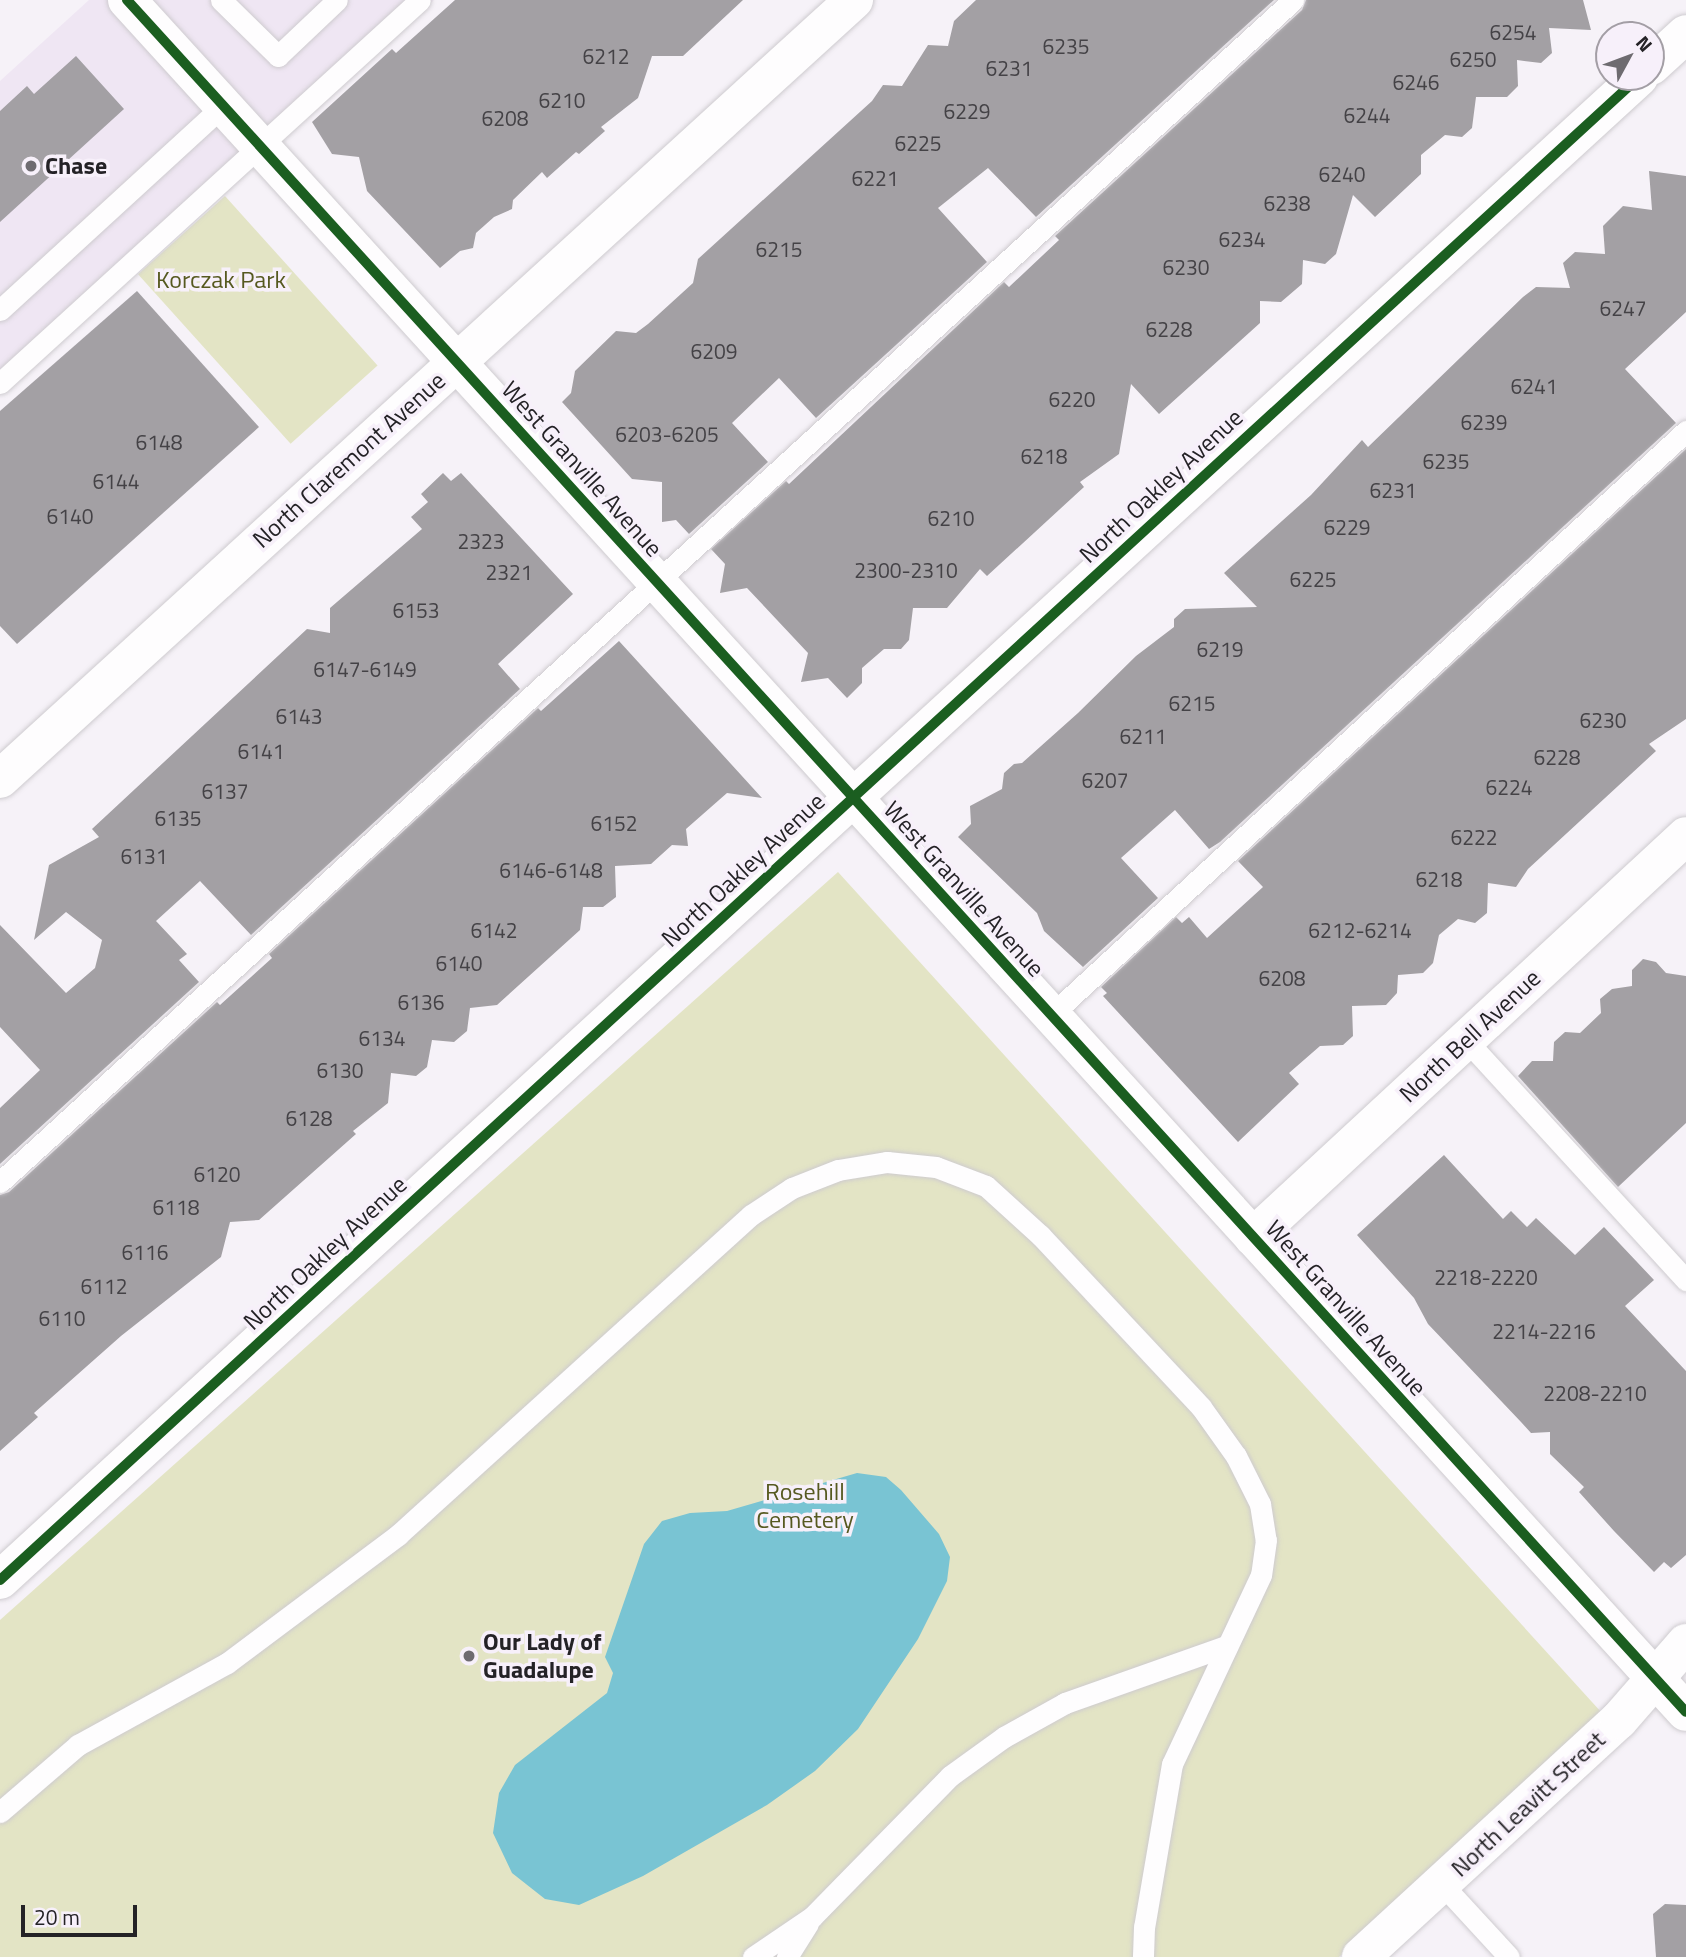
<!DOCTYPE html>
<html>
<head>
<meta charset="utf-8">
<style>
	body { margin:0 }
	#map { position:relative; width:1686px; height:1957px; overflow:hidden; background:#f6f2f8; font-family:"Titillium Web",sans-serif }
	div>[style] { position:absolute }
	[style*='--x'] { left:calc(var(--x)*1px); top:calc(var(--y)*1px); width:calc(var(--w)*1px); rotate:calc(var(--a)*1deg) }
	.commercial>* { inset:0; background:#efe6f3 }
	.green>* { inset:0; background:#e3e4c5; transform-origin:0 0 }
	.water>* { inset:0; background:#79c4d3 }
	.building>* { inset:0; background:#a3a0a4 }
	.roads { filter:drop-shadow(0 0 2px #cecbcf) drop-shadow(0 0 2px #cecbcf) }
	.lane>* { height:21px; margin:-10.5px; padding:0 10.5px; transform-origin:10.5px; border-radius:10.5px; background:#fefdfe }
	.street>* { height:38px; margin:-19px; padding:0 19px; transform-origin:19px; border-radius:19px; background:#fefdfe }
	.cycleway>* { height:10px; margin:-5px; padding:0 5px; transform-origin:5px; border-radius:5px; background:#1b5e20 }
	.dots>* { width:19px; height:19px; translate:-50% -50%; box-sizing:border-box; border:4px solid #f7f0fa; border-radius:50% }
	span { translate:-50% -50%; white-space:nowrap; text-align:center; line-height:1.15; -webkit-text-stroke:7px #f7f0fa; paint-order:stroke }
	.number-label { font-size:21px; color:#444246 }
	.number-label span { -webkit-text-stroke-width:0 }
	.poi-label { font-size:24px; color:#242226; font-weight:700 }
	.left { translate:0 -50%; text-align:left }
	.park-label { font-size:24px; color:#565920 }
	.street-label { font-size:24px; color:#242226 }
	.north { position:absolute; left:1595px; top:21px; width:70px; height:70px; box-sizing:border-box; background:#f7f0fa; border:2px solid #a39ea5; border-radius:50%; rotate:49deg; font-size:19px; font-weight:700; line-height:28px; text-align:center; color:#242226 }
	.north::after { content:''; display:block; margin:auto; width:24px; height:32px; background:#6e6b70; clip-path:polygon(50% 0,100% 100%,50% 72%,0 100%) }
	.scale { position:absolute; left:21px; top:1905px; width:116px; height:32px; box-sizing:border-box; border:4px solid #242226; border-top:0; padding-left:9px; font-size:21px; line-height:24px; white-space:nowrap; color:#242226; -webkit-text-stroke:5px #f7f0fa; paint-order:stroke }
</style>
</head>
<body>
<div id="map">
	<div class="commercial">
		<div style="clip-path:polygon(89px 0,434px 0,0 394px,0 81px)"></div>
	</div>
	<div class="green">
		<div style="left:225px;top:196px;width:228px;height:117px;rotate:48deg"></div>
		<div style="clip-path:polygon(838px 872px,1602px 1713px,1339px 1957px,0 1957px,0 1620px)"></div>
	</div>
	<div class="water">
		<div style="clip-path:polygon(857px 1473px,886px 1477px,901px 1490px,939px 1534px,950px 1557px,947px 1581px,918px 1639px,858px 1729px,815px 1771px,767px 1805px,643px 1876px,579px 1905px,545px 1899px,512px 1873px,493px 1833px,499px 1793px,515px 1765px,607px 1693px,613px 1673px,605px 1657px,644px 1544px,662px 1521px,690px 1513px,727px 1511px)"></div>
	</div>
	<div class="building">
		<div style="clip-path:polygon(455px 0,743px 0,683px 56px,652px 56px,638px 98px,601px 127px,605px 131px,579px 154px,576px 152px,547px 178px,542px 172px,513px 200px,512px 209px,494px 217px,476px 233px,473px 248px,460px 251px,440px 268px,367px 191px,359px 157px,332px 154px,312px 122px,392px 49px,396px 53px)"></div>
		<div style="clip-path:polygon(976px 0,1274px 0,1036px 217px,988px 168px,938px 208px,987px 262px,816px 418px,779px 378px,732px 423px,768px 462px,689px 534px,676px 520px,662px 522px,662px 482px,632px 479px,562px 402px,571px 393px,575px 371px,616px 331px,636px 333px,648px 324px,693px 283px,698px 259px,872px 101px,883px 85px,902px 86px,928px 45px,948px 46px,954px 21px)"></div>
		<div style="clip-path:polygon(1306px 0,1583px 0,1591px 30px,1549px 28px,1552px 53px,1541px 63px,1517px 60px,1518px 86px,1507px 97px,1476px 97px,1472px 128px,1462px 137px,1445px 135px,1421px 155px,1421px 174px,1375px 217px,1353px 195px,1336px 254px,1325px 264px,1303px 260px,1302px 284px,1281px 302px,1260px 301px,1260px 323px,1159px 414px,1131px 384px,1119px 454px,1080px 482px,1084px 487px,987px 576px,980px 569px,947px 608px,913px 608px,909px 640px,901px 649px,884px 649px,862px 668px,862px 683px,847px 698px,828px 678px,801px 682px,808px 653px,747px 588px,720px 593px,725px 564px,711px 549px,786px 481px,789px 484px,1004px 282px,1009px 287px,1059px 240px,1055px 236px,1302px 10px)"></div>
		<div style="clip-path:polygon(76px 56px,124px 109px,0 222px,0 111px,27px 86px,34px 94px)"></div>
		<div style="clip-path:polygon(1649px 171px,1686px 176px,1686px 312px,1625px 369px,1676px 423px,1220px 842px,1209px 849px,1175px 810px,1121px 858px,1158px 898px,1083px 967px,1044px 931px,1037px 913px,958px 837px,971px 824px,970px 806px,1002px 789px,1004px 773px,1014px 764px,1022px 763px,1078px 713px,1136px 656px,1174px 627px,1174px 619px,1185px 609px,1257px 607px,1224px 573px,1311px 495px,1362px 440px,1368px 447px,1523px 297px,1536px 287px,1570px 288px,1563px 263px,1575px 252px,1605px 254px,1603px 226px,1623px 206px,1652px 210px)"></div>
		<div style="clip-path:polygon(137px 291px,259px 427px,17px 644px,0 626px,0 411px)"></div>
		<div style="clip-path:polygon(1686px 449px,1686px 719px,1649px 744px,1656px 751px,1528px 869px,1516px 887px,1488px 883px,1487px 913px,1475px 923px,1458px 919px,1439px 935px,1433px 963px,1423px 973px,1398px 975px,1397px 993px,1386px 1005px,1352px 1006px,1353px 1036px,1343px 1045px,1320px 1046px,1289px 1073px,1299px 1084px,1238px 1142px,1103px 996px,1107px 993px,1101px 987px,1176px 917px,1182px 923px,1189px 917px,1207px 938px,1263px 887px,1238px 861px)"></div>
		<div style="clip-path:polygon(443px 473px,451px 481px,461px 473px,573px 594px,498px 664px,520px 689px,251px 935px,200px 881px,156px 921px,187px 954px,179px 960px,199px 982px,0 1164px,0 1108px,40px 1070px,0 1027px,0 925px,66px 993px,95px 968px,102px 940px,66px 912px,34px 940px,49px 865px,99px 837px,92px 829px,307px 629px,330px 633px,330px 608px,422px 529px,411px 517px,428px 502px,421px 494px)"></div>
		<div style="clip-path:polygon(619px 641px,762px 798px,727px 793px,686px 829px,688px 846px,672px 845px,651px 864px,615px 866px,616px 897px,603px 907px,583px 907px,580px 930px,497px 1005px,470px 1008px,467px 1031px,454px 1042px,432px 1040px,427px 1067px,416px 1076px,391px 1073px,388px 1103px,353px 1131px,356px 1134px,259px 1220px,230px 1222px,221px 1257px,121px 1336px,34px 1413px,38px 1417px,0 1451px,0 1195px,9px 1192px,217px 1002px,220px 1005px,272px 958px,269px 954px,538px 708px,541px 711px)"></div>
		<div style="clip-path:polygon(1643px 959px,1656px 962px,1666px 973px,1686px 976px,1686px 1123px,1618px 1187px,1518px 1076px,1532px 1061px,1553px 1061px,1554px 1042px,1565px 1032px,1580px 1033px,1601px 1013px,1600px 999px,1612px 989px,1632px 986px,1632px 970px)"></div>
		<div style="clip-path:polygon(1444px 1155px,1503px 1219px,1511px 1211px,1527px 1227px,1536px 1218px,1575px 1255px,1604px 1227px,1654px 1280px,1625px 1306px,1686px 1371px,1686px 1555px,1671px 1568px,1664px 1562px,1654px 1572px,1614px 1531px,1579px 1492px,1584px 1487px,1550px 1454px,1550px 1432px,1531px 1433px,1521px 1422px,1428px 1324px,1414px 1298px,1357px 1235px)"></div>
		<div style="clip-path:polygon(1665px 1904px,1686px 1905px,1686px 1957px,1656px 1957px,1653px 1914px)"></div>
	</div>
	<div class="roads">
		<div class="lane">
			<div style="--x:221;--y:0;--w:80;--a:44.5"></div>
			<div style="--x:278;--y:56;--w:81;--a:-43.5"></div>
			<div style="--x:0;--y:310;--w:302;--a:-42.5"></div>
			<div style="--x:0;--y:383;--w:568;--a:-42.36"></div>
			<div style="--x:1051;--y:1015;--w:863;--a:-42.6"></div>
			<div style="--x:1466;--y:1040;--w:326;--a:47.5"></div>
			<div style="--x:0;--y:1182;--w:1752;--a:-42.43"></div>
			<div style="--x:0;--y:1812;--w:103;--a:-40.7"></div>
			<div style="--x:78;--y:1745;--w:170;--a:-28.8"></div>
			<div style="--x:227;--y:1663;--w:214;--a:-36.8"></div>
			<div style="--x:398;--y:1535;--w:476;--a:-42.2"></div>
			<div style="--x:751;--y:1215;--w:49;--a:-33.4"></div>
			<div style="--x:792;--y:1188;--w:49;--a:-21.4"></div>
			<div style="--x:838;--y:1170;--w:50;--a:-9.3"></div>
			<div style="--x:887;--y:1162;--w:49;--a:5.8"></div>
			<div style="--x:936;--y:1167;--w:53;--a:20.8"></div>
			<div style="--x:986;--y:1186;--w:74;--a:42.3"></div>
			<div style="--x:1041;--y:1236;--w:234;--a:46.9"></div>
			<div style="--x:1201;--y:1407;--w:60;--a:54.5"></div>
			<div style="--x:1236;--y:1456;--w:54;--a:63.4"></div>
			<div style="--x:1260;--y:1504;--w:36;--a:81"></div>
			<div style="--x:1266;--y:1540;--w:35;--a:98"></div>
			<div style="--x:1261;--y:1575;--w:209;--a:115.2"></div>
			<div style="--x:1172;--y:1764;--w:165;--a:99.7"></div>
			<div style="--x:1144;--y:1927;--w:30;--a:92"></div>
			<div style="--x:1441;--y:1883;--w:100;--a:47.4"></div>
			<div style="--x:753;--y:1957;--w:71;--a:-34.1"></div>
			<div style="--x:812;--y:1917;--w:197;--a:-45.6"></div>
			<div style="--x:950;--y:1776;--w:67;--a:-35.8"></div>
			<div style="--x:1004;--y:1737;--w:70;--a:-29.1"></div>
			<div style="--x:1065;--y:1703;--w:171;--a:-19.5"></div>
			<div style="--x:787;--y:1957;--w:40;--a:-58"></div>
		</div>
		<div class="street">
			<div style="--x:127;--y:0;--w:2315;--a:47.68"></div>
			<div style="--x:1651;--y:66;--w:47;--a:-42.4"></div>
			<div style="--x:0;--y:779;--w:1156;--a:-42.37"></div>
			<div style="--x:1253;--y:1237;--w:590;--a:-42.8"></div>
			<div style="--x:0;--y:1580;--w:2224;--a:-42.52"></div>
			<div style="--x:1361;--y:1957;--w:350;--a:-42.6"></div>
			<div style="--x:1619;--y:1720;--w:102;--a:-49"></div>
		</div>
	</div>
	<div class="cycleway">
		<div style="--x:127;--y:0;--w:2315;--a:47.68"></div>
		<div style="--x:0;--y:1580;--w:2224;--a:-42.52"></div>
	</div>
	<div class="dots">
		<div style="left:31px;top:166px;background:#6e6b70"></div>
		<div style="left:469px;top:1656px;background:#6e6b70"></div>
	</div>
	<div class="number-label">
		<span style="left:1513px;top:32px">6254</span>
		<span style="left:1066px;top:46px">6235</span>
		<span style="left:606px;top:56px">6212</span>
		<span style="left:1473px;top:59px">6250</span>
		<span style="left:1009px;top:68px">6231</span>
		<span style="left:1416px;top:82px">6246</span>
		<span style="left:562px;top:100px">6210</span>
		<span style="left:967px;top:111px">6229</span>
		<span style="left:1367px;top:115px">6244</span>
		<span style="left:505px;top:118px">6208</span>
		<span style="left:918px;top:143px">6225</span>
		<span style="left:1342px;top:174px">6240</span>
		<span style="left:875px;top:178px">6221</span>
		<span style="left:1287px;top:203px">6238</span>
		<span style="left:1242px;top:239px">6234</span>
		<span style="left:779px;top:249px">6215</span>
		<span style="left:1186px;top:267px">6230</span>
		<span style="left:1623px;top:308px">6247</span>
		<span style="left:1169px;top:329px">6228</span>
		<span style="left:714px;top:351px">6209</span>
		<span style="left:1534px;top:386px">6241</span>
		<span style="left:1072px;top:399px">6220</span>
		<span style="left:1484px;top:422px">6239</span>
		<span style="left:667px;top:434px">6203-6205</span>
		<span style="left:159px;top:442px">6148</span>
		<span style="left:1044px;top:456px">6218</span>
		<span style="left:1446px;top:461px">6235</span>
		<span style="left:116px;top:481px">6144</span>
		<span style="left:1393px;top:490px">6231</span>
		<span style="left:70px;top:516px">6140</span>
		<span style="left:951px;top:518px">6210</span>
		<span style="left:1347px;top:527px">6229</span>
		<span style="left:481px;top:541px">2323</span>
		<span style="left:906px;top:570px">2300-2310</span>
		<span style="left:509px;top:572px">2321</span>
		<span style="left:1313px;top:579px">6225</span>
		<span style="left:416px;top:610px">6153</span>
		<span style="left:1220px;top:649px">6219</span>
		<span style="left:365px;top:669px">6147-6149</span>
		<span style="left:1192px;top:703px">6215</span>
		<span style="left:299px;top:716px">6143</span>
		<span style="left:1603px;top:720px">6230</span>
		<span style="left:1143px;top:736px">6211</span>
		<span style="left:261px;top:751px">6141</span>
		<span style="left:1557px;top:757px">6228</span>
		<span style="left:1105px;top:780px">6207</span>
		<span style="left:1509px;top:787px">6224</span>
		<span style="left:225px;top:791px">6137</span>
		<span style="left:178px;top:818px">6135</span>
		<span style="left:614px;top:823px">6152</span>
		<span style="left:1474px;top:837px">6222</span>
		<span style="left:144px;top:856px">6131</span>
		<span style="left:551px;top:870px">6146-6148</span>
		<span style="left:1439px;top:879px">6218</span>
		<span style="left:494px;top:930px">6142</span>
		<span style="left:1360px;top:930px">6212-6214</span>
		<span style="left:459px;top:963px">6140</span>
		<span style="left:1282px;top:978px">6208</span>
		<span style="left:421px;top:1002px">6136</span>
		<span style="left:382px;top:1038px">6134</span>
		<span style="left:340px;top:1070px">6130</span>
		<span style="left:309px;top:1118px">6128</span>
		<span style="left:217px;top:1174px">6120</span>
		<span style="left:176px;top:1207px">6118</span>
		<span style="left:145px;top:1252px">6116</span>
		<span style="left:1486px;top:1277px">2218-2220</span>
		<span style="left:104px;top:1286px">6112</span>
		<span style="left:62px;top:1318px">6110</span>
		<span style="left:1544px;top:1331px">2214-2216</span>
		<span style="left:1595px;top:1393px">2208-2210</span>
	</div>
	<div class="poi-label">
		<span class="left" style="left:45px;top:166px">Chase</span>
		<span class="left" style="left:483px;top:1656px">Our Lady of<br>Guadalupe</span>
	</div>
	<div class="park-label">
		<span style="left:221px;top:280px">Korczak Park</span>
		<span style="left:805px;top:1506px">Rosehill<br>Cemetery</span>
	</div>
	<div class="street-label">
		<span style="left:349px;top:460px;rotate:-42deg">North Claremont Avenue</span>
		<span style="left:582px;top:469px;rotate:48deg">West Granville Avenue</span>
		<span style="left:1161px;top:486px;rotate:-43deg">North Oakley Avenue</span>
		<span style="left:743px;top:870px;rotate:-43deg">North Oakley Avenue</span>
		<span style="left:964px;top:889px;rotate:48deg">West Granville Avenue</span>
		<span style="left:1470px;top:1036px;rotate:-43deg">North Bell Avenue</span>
		<span style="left:325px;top:1253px;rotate:-43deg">North Oakley Avenue</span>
		<span style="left:1346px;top:1308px;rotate:48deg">West Granville Avenue</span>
		<span style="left:1528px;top:1804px;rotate:-43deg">North Leavitt Street</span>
	</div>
	<div class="north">N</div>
	<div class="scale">20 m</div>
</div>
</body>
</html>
